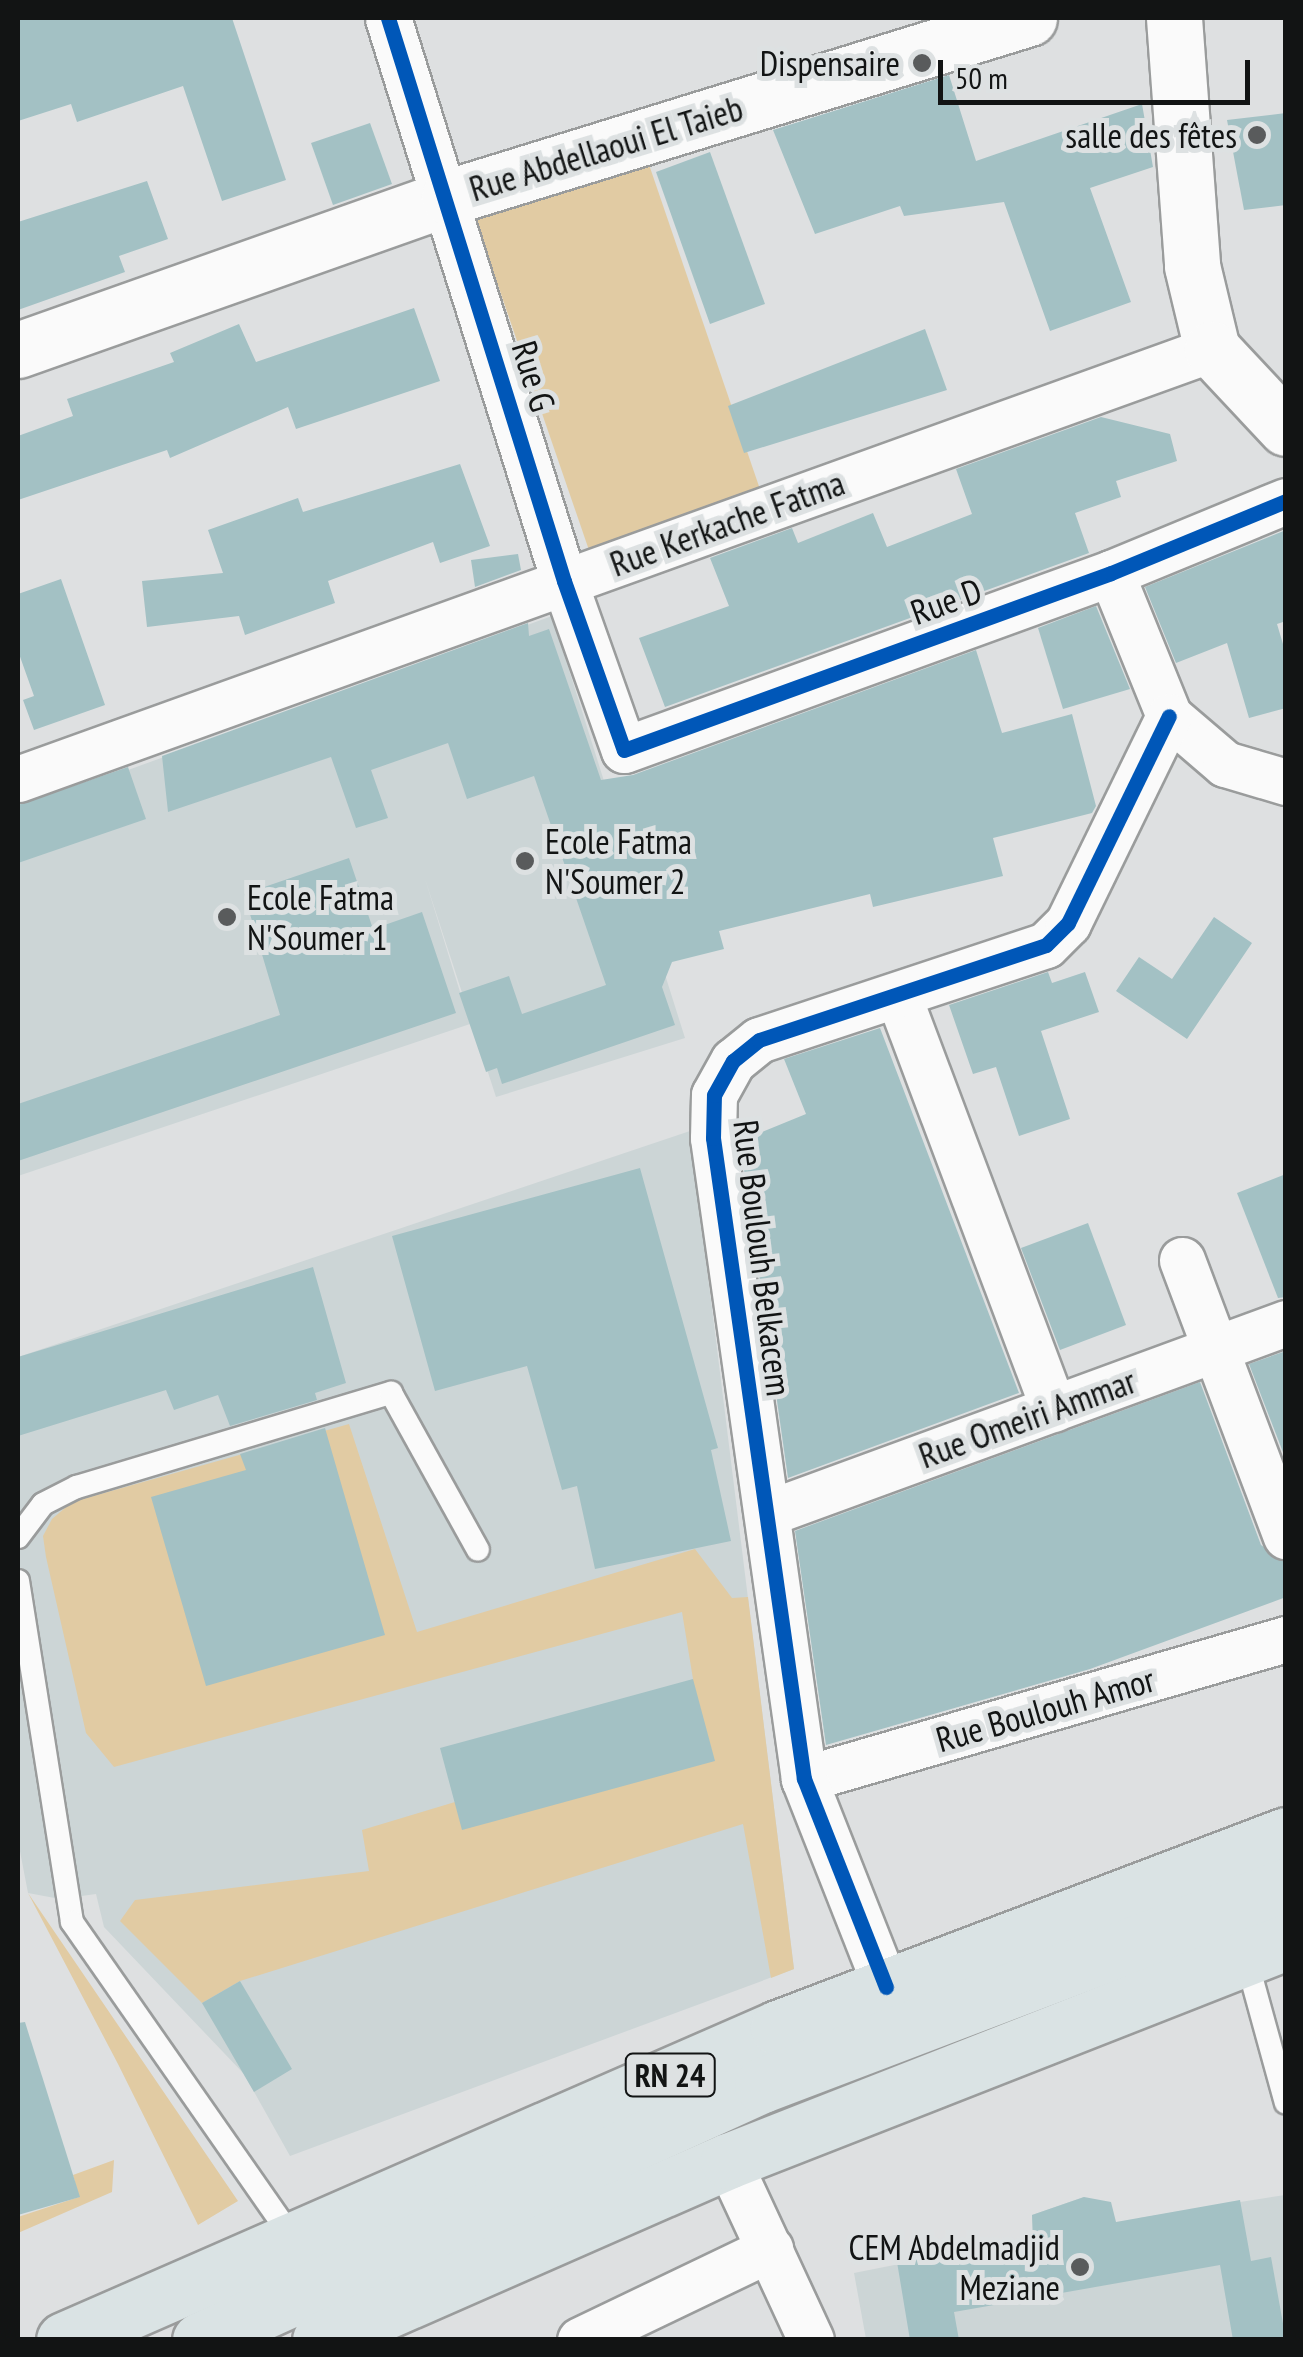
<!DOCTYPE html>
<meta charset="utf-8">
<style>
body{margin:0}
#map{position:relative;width:1303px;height:2357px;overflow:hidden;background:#dee0e1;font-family:"PT Sans Narrow",sans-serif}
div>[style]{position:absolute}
.built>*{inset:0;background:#ccd5d6}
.green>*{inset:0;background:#e1cba3}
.building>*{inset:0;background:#a3c1c4}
.roads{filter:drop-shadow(2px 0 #9a9c9c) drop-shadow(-2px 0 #9a9c9c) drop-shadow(0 2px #9a9c9c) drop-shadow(0 -2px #9a9c9c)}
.service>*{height:22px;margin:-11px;padding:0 11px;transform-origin:11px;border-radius:11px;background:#fafafa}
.minor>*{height:45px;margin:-22.5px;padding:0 22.5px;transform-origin:22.5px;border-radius:22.5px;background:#fafafa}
.tertiary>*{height:55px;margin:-27.5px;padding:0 27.5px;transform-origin:27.5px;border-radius:27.5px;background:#fafafa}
.secondary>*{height:55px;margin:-27.5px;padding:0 27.5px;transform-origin:27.5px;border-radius:27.5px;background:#fafafa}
.primary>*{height:55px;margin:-27.5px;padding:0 27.5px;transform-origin:27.5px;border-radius:27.5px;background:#dae3e4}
.cycleway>*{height:15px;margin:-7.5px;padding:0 7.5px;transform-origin:7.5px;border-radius:7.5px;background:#0057b8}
.dots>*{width:28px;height:28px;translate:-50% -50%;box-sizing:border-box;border:5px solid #dde1e2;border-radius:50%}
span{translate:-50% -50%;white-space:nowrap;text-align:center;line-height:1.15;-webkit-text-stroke:10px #dde1e2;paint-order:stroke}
.shield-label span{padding:2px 8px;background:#dde1e2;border:2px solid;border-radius:8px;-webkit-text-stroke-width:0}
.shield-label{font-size:32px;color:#121414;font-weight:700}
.poi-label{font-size:35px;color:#121414}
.right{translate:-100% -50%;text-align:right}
.left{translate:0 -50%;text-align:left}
.street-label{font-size:35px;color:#121414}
.frame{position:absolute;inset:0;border:20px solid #121414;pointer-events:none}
.scale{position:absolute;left:938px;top:60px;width:312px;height:45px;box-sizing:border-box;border:5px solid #121414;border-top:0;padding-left:12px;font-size:30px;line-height:35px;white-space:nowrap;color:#121414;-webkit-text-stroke:8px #dde1e2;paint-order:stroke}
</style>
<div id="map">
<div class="built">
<i style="clip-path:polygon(552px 616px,685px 1038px,496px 1097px,425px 879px,470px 1024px,18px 1176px,18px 810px)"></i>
<i style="clip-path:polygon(690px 1131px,794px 1969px,290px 2156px,244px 2074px,104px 1927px,96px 1894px,60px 1899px,28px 1893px,18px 1841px,18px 1357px)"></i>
<i style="clip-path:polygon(1285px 2195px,1285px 2339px,866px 2339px,854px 2273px,1010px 2242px,1033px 2247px,1032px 2215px,1084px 2197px,1118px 2232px,1139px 2218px)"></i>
</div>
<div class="green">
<i style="clip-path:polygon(643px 147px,763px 498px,591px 556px,468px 198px)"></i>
<i style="clip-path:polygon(349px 1424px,417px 1632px,695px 1549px,732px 1598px,748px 1597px,794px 1969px,771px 1978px,743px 1824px,240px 1981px,202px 2003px,120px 1921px,135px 1900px,369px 1871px,362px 1830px,455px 1802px,693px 1679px,682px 1612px,114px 1767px,86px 1733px,46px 1557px,43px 1536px,52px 1519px,72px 1502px)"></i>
<i style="clip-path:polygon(28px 1893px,238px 2201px,198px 2225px,118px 2064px)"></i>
<i style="clip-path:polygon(114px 2160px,112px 2192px,18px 2233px,18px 2217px,79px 2197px,73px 2175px)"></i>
</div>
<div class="building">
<i style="clip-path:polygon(18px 18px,232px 18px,286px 180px,222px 201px,183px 86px,77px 122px,71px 104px,18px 121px)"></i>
<i style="clip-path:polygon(949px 75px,976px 161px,1142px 104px,1153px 167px,1090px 188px,1131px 302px,1050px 331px,1004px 202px,904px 216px,900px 206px,815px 234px,773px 130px)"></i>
<i style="clip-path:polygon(1286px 113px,1286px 205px,1244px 210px,1227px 120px)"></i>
<i style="clip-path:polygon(370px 123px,392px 184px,333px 205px,311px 143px)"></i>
<i style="clip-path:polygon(710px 152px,765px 304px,710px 324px,656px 172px)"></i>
<i style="clip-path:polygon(147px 181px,168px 239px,119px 256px,125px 272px,18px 310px,18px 222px)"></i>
<i style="clip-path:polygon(414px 308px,440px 381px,296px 429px,288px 407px,170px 458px,167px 450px,18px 500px,18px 436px,73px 416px,67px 399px,174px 362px,170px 353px,239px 324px,256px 362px)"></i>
<i style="clip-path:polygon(925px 329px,947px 390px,744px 453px,728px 406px)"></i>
<i style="clip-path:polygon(1101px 417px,1170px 434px,1177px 461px,1116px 481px,1121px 497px,1075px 513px,1089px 553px,665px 707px,639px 638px,729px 606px,710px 558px,792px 528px,798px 543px,873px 513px,887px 547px,972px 514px,956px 469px)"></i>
<i style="clip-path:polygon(460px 464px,490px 546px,440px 563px,433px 542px,328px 581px,335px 603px,245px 635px,239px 616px,147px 627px,142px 581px,223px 573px,208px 530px,298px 498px,303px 512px)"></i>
<i style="clip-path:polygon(1286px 530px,1286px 621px,1277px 624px,1286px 654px,1286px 708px,1249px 718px,1227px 643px,1176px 663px,1145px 587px)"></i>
<i style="clip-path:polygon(518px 554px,521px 570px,475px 587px,471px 560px)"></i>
<i style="clip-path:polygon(61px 579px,105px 705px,34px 730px,23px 700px,34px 696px,18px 651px,18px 594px)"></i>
<i style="clip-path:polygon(1096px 606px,1130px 689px,1063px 709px,1038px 628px)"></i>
<i style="clip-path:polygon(528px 623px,529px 636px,549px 629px,601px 780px,633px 775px,976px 650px,1002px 733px,1072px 714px,1096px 806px,1092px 813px,993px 838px,1003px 876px,873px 907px,870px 894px,719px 931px,724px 949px,672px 962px,662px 987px,675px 1025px,502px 1084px,497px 1068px,486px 1072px,459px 993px,509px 976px,522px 1014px,606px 985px,534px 776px,467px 799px,448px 743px,371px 770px,388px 818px,356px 828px,331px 757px,168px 812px,162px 756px)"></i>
<i style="clip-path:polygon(128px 767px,146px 819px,18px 863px,18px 805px)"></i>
<i style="clip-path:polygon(349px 858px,373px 929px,422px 912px,456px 1013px,18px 1161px,18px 1104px,280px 1015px,244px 894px)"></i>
<i style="clip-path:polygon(1214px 917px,1252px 943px,1187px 1039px,1116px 991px,1139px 957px,1172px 979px)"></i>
<i style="clip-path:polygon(1048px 972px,1052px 983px,1085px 972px,1099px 1012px,1041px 1031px,1070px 1119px,1019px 1136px,996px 1067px,973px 1074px,949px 1005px)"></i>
<i style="clip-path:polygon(880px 1028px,1019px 1393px,788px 1478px,740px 1141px,806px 1114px,784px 1059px)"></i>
<i style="clip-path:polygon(640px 1168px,718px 1448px,711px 1450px,731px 1541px,595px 1569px,577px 1486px,562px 1490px,527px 1366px,435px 1391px,392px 1236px)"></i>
<i style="clip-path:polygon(1286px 1174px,1286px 1297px,1278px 1298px,1237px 1193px)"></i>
<i style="clip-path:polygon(1088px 1223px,1126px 1325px,1060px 1350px,1021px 1248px)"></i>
<i style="clip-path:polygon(313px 1267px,346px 1383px,315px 1393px,317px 1400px,230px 1426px,218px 1395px,174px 1410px,166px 1390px,18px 1436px,18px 1357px)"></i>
<i style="clip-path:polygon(1286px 1351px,1286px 1460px,1249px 1364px)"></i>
<i style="clip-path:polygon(1200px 1382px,1261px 1545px,1286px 1562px,1286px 1597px,1090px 1669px,826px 1745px,795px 1531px)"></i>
<i style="clip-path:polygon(325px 1428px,385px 1635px,206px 1686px,151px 1497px,246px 1470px,240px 1454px)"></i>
<i style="clip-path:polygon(693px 1679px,715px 1761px,462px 1830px,440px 1748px)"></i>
<i style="clip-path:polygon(240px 1981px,292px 2069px,254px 2092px,202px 2003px)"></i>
<i style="clip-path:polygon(25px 2022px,80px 2197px,18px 2215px,18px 2023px)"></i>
<i style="clip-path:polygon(1084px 2197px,1111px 2202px,1116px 2222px,1240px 2200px,1251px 2261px,1271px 2257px,1286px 2340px,1233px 2340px,1220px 2265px,954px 2312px,959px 2340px,910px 2340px,897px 2262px,1033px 2238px,1032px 2215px)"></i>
</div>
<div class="roads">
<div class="service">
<i style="left:18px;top:1537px;width:41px;rotate:-52.9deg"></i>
<i style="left:43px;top:1504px;width:38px;rotate:-27deg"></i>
<i style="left:77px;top:1487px;width:328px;rotate:-16.7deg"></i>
<i style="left:391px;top:1393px;width:179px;rotate:61deg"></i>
<i style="left:18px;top:1581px;width:345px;rotate:81deg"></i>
<i style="left:72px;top:1922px;width:384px;rotate:55.1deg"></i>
<i style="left:1246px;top:1958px;width:150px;rotate:74.6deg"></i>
</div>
<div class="minor">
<i style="left:388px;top:18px;width:590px;rotate:72.64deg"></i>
<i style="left:564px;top:581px;width:179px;rotate:70.5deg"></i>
<i style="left:624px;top:750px;width:518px;rotate:-19.97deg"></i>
<i style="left:1111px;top:573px;width:189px;rotate:-22.4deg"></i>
<i style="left:1111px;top:573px;width:154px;rotate:67.9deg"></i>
<i style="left:1169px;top:716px;width:74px;rotate:40.6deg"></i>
<i style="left:1225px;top:764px;width:64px;rotate:16.4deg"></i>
<i style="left:18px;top:779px;width:1269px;rotate:-19.81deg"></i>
<i style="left:898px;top:995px;width:442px;rotate:69.4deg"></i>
<i style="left:1182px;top:1260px;width:295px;rotate:69.4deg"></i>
<i style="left:768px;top:1513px;width:552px;rotate:-20.14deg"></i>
<i style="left:804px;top:1779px;width:502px;rotate:-16.2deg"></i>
<i style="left:886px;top:1987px;width:224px;rotate:-111.5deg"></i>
<i style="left:804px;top:1779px;width:647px;rotate:-98.08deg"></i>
<i style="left:713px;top:1138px;width:43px;rotate:-88.7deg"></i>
<i style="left:714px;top:1095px;width:39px;rotate:-61deg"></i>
<i style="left:733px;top:1061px;width:33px;rotate:-39deg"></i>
<i style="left:759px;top:1040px;width:302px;rotate:-18.3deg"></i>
<i style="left:1046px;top:945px;width:31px;rotate:-45deg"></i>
<i style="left:1068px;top:923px;width:230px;rotate:-64deg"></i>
<i style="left:728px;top:2161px;width:197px;rotate:65.1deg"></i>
<i style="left:580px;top:2340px;width:211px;rotate:-25.6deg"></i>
</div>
<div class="tertiary">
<i style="left:18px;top:350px;width:457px;rotate:-19.5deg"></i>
<i style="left:449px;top:197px;width:607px;rotate:-17.15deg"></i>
</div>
<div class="secondary">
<i style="left:1174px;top:18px;width:249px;rotate:85.8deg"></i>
<i style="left:1192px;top:266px;width:85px;rotate:76.5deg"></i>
<i style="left:1212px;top:349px;width:108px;rotate:46.9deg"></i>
</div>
<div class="primary">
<i style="left:64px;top:2340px;width:779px;rotate:-23.6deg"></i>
<i style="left:778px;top:2028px;width:543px;rotate:-20.8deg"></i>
<i style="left:200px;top:2340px;width:617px;rotate:-24.41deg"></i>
<i style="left:762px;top:2085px;width:561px;rotate:-20.8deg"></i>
<i style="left:320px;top:2340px;width:446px;rotate:-23.7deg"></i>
<i style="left:728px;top:2161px;width:599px;rotate:-21.43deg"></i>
</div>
</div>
<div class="cycleway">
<i style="left:388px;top:18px;width:590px;rotate:72.64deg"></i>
<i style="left:564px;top:581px;width:179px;rotate:70.5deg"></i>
<i style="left:624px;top:750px;width:518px;rotate:-19.97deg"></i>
<i style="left:1111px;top:573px;width:189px;rotate:-22.4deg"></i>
<i style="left:886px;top:1987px;width:224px;rotate:-111.5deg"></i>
<i style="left:804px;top:1779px;width:647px;rotate:-98.08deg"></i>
<i style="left:713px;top:1138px;width:43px;rotate:-88.7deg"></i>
<i style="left:714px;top:1095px;width:39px;rotate:-61deg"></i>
<i style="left:733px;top:1061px;width:33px;rotate:-39deg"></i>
<i style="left:759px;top:1040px;width:302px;rotate:-18.3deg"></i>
<i style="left:1046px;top:945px;width:31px;rotate:-45deg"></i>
<i style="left:1068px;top:923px;width:230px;rotate:-64deg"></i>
</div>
<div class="dots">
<i style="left:922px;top:63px;background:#595b5c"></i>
<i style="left:1257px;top:135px;background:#595b5c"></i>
<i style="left:525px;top:861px;background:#595b5c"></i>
<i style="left:227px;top:917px;background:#595b5c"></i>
<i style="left:1080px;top:2267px;background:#595b5c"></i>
</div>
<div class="shield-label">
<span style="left:670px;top:2075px">RN 24</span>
</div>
<div class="poi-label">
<span class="right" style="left:900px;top:63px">Dispensaire</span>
<span class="right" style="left:1237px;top:135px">salle des fêtes</span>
<span class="left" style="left:545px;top:861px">Ecole Fatma<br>N'Soumer 2</span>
<span class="left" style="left:247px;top:917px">Ecole Fatma<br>N'Soumer 1</span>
<span class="right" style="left:1060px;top:2267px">CEM Abdelmadjid<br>Meziane</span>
</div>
<div class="street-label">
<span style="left:606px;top:148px;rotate:-17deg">Rue Abdellaoui El Taieb</span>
<span style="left:534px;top:376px;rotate:73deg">Rue G</span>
<span style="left:727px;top:523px;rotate:-20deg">Rue Kerkache Fatma</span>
<span style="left:946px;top:601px;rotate:-20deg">Rue D</span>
<span style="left:763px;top:1258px;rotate:83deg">Rue Boulouh Belkacem</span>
<span style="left:1027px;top:1418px;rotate:-20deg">Rue Omeiri Ammar</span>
<span style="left:1045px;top:1709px;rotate:-16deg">Rue Boulouh Amor</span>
</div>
<div class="frame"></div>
<div class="scale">50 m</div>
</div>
